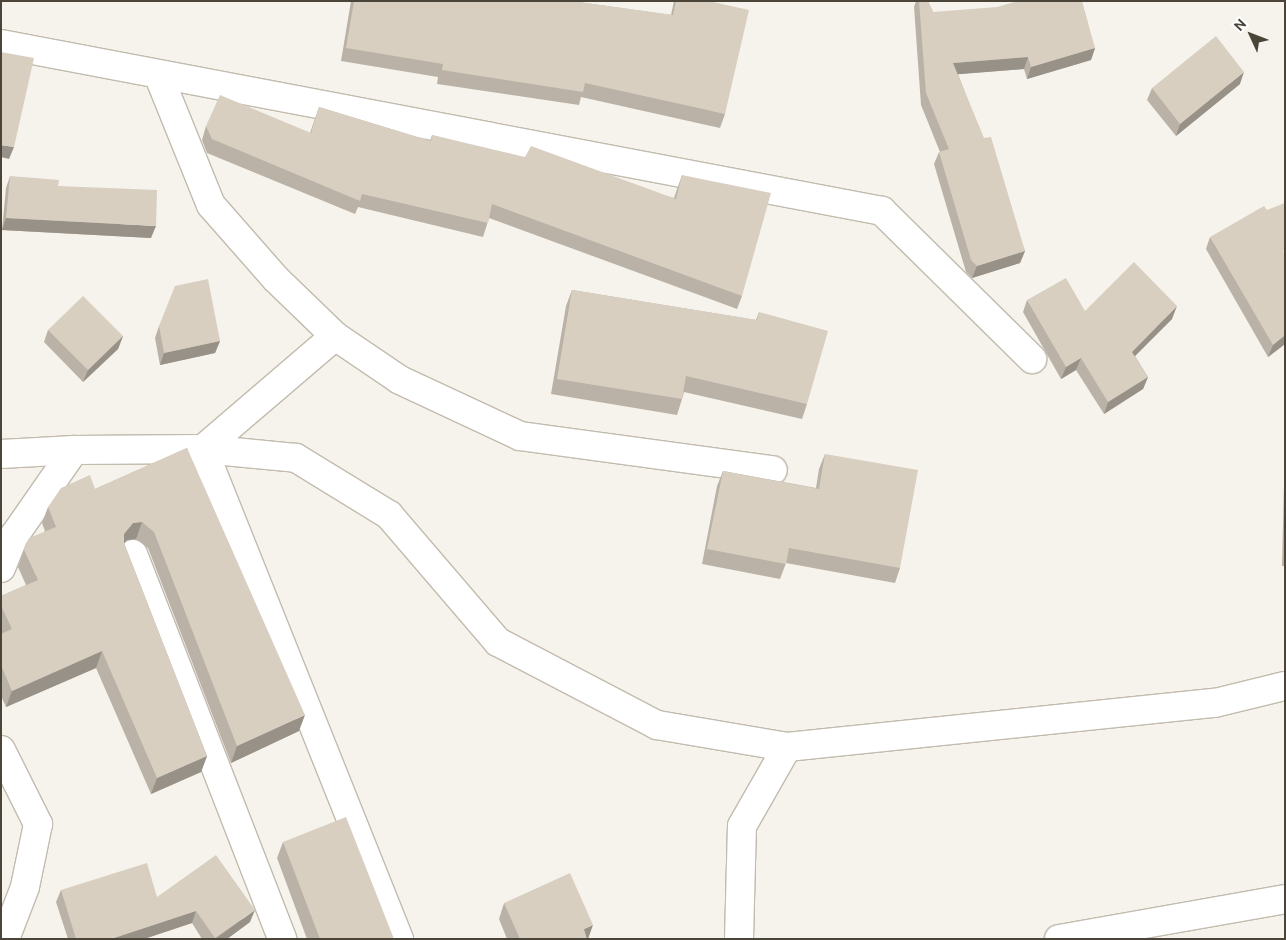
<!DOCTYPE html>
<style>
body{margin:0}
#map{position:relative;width:1286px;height:940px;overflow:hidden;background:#f6f3ec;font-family:Ubuntu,sans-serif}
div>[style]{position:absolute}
.roads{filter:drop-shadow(1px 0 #c2bbae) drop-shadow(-1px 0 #c2bbae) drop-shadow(0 1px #c2bbae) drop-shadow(0 -1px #c2bbae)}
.street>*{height:28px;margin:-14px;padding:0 14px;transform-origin:14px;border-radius:14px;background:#fff}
.wall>*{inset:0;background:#bab2a6}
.shaded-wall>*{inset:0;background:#979187}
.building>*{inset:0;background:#d8cfc1}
span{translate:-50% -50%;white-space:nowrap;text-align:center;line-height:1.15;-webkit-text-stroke:5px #fff;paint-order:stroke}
.frame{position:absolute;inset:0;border:2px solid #4b4439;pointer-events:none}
.north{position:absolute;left:1226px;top:10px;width:50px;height:50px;-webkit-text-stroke:4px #fff;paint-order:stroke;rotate:313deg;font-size:14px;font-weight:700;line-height:20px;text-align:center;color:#4b4439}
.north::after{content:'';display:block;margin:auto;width:18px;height:22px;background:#4b4439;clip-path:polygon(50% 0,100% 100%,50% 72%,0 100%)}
</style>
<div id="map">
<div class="roads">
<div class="street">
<i style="left:1px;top:44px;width:897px;rotate:10.73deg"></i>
<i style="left:882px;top:211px;width:211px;rotate:44.6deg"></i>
<i style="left:158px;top:74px;width:141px;rotate:68deg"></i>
<i style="left:211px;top:205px;width:98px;rotate:48.7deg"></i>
<i style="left:276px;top:279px;width:82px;rotate:44deg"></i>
<i style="left:335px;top:336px;width:174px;rotate:139.4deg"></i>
<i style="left:335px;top:336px;width:78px;rotate:34.1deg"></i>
<i style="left:400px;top:380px;width:132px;rotate:25deg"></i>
<i style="left:520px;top:436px;width:255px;rotate:7.7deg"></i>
<i style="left:203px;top:449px;width:528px;rotate:68.2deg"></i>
<i style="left:1px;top:454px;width:73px;rotate:-3.1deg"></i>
<i style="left:133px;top:554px;width:413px;rotate:68.8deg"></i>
<i style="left:1px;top:568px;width:35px;rotate:-68deg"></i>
<i style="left:14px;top:536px;width:105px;rotate:-55.1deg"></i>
<i style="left:74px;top:450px;width:129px;rotate:-0.4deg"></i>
<i style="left:203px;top:449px;width:93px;rotate:5.5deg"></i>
<i style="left:296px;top:458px;width:109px;rotate:31.5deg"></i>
<i style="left:389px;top:515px;width:167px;rotate:49.4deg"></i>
<i style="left:498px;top:642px;width:179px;rotate:27.6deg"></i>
<i style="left:657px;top:725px;width:132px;rotate:9.6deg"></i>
<i style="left:1px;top:750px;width:83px;rotate:63.4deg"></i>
<i style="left:38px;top:824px;width:64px;rotate:101.7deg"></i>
<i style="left:25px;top:887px;width:56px;rotate:111deg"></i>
<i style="left:739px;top:939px;width:113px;rotate:-88.5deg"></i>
<i style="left:742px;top:826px;width:91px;rotate:-60.3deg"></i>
<i style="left:787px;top:747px;width:430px;rotate:-5.9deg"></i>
<i style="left:1215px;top:703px;width:72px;rotate:-13.7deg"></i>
<i style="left:1059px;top:939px;width:230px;rotate:-10deg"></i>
</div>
</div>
<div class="wall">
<i style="clip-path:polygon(351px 1px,571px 1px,671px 15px,674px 1px,713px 1px,725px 114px,720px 128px,581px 97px,579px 105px,437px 84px,438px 77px,341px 61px)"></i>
<i style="clip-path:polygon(916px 1px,928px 1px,933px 12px,1095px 48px,1091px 60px,1027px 79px,1024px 69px,958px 74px,1025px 251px,1020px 263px,972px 278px,966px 272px,934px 164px,939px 152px,940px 152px,921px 105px,914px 7px)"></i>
<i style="clip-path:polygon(1240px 84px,1176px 136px,1147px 100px,1152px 88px)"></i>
<i style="clip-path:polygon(319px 107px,430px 141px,432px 135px,674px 198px,682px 175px,742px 296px,737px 309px,489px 218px,483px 237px,358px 207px,355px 214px,207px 153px,202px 140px,206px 126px,310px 133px)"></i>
<i style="clip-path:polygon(10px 176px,151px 238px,2px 230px,6px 188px)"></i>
<i style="clip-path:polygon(1210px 237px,1285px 344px,1268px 357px,1206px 249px)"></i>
<i style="clip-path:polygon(572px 290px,756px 320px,759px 312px,807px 404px,802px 419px,684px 392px,682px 399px,677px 415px,551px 394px,566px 306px)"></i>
<i style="clip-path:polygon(1027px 300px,1085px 311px,1172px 319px,1135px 356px,1148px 377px,1143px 389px,1104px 414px,1076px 370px,1061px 379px,1023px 312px)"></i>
<i style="clip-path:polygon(159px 326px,220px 341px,215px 353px,160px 365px,155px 338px)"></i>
<i style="clip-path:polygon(48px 330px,123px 336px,118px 349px,83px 382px,44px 342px)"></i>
<i style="clip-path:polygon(1285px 443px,1285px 566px,1282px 566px)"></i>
<i style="clip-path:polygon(187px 448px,299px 731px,231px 763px,148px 548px,136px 539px,127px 540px,124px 543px,207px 756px,201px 772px,151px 794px,96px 668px,6px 707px,1px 696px,1px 596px,26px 585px,18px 567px,24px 550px,45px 531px,42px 523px,48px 507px,95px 489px)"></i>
<i style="clip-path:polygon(825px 454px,900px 568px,895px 583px,786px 563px,780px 579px,702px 564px,717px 486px,723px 471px,816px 488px,819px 469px)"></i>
<i style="clip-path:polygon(283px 842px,394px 939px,307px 939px,277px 858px)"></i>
<i style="clip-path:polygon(61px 890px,157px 897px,250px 922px,227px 939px,202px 939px,192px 923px,144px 939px,68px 939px,56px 902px)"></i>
<i style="clip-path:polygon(504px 903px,588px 939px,507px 939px,499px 919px)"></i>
</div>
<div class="shaded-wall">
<i style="clip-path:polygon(1095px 48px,1091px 60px,1027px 79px,1031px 67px)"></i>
<i style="clip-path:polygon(1028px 57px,1024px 69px,949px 75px,953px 63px)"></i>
<i style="clip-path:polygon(1244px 72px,1240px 84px,1176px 136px,1180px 124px)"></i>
<i style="clip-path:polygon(1px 145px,14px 147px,9px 159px,1px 157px)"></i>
<i style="clip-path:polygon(6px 218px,156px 226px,151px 238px,2px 230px)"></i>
<i style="clip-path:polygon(1025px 251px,1020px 263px,972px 278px,977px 266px)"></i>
<i style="clip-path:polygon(1177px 306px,1172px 319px,1127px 364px,1132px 352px)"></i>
<i style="clip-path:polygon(1285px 335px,1285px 344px,1268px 357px,1273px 345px)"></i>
<i style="clip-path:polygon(123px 336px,118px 349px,83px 382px,88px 370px)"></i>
<i style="clip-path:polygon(220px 341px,215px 353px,160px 365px,164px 353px)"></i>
<i style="clip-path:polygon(1081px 358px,1076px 370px,1061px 379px,1066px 367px)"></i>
<i style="clip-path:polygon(1148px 377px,1143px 389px,1104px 414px,1108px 402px)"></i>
<i style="clip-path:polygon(142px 522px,136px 539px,127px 540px,118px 551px,124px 534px,133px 523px)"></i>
<i style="clip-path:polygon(102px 651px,96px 668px,6px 707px,12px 691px)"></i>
<i style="clip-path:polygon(305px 715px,299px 731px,231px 763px,237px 746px)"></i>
<i style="clip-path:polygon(207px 756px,201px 772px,151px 794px,157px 778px)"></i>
<i style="clip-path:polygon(255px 910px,250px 922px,227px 939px,215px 939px)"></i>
<i style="clip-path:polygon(196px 911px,192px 923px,144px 939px,111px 939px)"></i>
<i style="clip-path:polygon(593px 925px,588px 939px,580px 939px,584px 929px)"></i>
</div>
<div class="building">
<i style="clip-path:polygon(354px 1px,572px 1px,673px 15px,676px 1px,713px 1px,713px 2px,749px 10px,725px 114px,585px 83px,583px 92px,442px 70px,443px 64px,346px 48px)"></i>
<i style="clip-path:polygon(919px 1px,928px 1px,933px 12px,997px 7px,1018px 1px,1082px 1px,1095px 48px,1031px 67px,1028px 57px,953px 63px,984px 138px,991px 137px,1025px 251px,977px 266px,971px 260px,939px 152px,949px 149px,926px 93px)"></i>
<i style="clip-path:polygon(1216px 36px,1244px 72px,1180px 124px,1152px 88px)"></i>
<i style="clip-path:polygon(1px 52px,34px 58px,14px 147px,1px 145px)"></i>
<i style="clip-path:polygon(220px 95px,311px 133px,319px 107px,431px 141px,432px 135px,525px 157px,531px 146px,676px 199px,682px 175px,771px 193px,742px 296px,492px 204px,488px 223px,362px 194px,360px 201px,212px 139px,206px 126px)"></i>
<i style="clip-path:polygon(10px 176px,59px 180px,58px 186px,157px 190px,156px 226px,6px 218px)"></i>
<i style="clip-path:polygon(1285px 203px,1285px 250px,1283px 251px,1285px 254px,1285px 335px,1273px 345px,1210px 237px,1264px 206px,1267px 210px)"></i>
<i style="clip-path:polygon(1134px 262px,1177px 306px,1132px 352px,1148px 377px,1108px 402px,1081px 358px,1066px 367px,1027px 300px,1066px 278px,1085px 311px)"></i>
<i style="clip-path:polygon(208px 279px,220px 341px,164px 353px,159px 326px,175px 286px)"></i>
<i style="clip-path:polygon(572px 290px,757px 320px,759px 312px,828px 331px,807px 404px,686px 376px,682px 399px,557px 379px)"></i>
<i style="clip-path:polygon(83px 296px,123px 336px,88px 370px,48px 330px)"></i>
<i style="clip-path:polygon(187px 448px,305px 715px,237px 746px,154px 532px,142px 522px,133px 523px,124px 534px,124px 543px,207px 756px,157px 778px,102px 651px,12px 691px,1px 665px,1px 634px,12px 629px,1px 606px,1px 596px,38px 580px,24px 550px,29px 538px,56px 527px,48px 507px,61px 488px,90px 475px,95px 489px)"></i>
<i style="clip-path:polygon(825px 454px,918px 470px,900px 568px,789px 548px,786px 564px,707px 549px,723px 471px,819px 489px)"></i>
<i style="clip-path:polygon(346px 817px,394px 939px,320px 939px,283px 842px)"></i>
<i style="clip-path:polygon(216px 855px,255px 910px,215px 938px,196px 911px,111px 939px,76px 939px,61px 890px,147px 863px,157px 897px)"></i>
<i style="clip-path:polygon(570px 873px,593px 925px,584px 929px,587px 939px,520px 939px,504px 903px)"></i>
</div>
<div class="frame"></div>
<div class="north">N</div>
</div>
